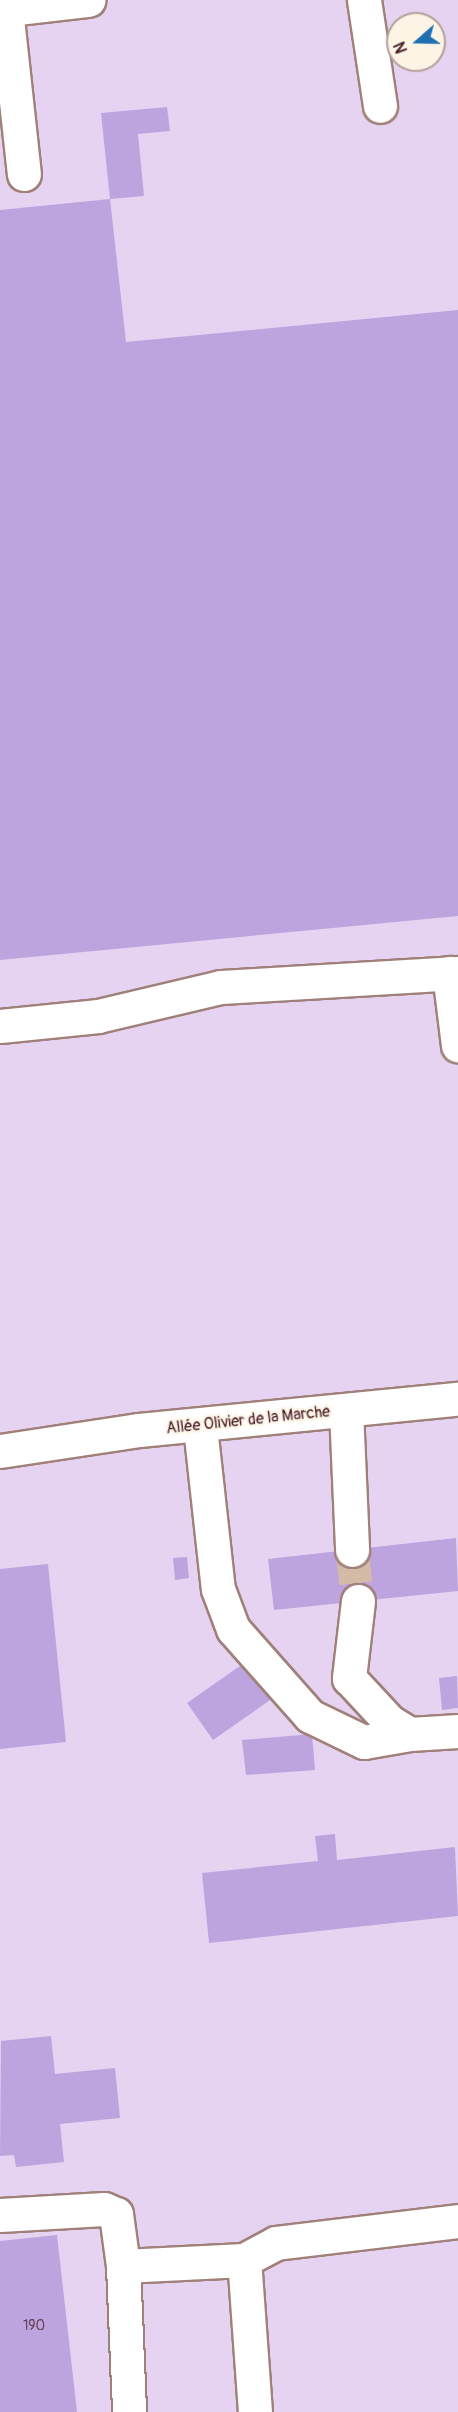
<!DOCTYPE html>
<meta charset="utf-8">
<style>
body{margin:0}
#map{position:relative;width:458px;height:2412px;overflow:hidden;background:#f6e2c7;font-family:Pangolin,sans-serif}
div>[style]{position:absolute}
.built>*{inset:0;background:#e5d3f1}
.building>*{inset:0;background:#bea4df}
.minor-tunnel>*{height:33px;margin-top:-16.5px;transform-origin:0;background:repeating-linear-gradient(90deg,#d4bba8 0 33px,transparent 0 49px)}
.roads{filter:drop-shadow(2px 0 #a08079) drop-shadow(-2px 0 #a08079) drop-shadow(0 2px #a08079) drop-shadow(0 -2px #a08079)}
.minor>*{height:33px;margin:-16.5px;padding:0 16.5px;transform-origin:16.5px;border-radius:16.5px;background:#fff}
span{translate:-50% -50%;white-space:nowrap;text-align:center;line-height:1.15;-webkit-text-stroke:4.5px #fcf5e5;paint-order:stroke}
.number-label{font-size:14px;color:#674058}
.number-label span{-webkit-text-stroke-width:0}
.street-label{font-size:16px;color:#4a1f2b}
.north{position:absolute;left:386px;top:12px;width:60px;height:60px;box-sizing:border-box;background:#fcf5e5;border:2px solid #b59f9b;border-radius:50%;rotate:250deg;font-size:16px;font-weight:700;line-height:24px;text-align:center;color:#4a1f2b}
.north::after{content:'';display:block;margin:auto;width:21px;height:27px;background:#1f6fb2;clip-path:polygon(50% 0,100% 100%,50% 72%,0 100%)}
</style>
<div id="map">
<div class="built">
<i style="clip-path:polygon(evenodd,0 0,458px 0,458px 2412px,0 2412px,0 0,398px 24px,434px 24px,434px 60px,398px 60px,398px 24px)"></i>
</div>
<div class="building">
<i style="clip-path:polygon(167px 107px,170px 131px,138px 134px,144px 196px,110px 199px,101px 113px)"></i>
<i style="clip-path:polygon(110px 199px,126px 342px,458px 310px,458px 916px,0 960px,0 210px)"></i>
<i style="clip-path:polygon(456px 1538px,458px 1591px,274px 1610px,268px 1559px)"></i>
<i style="clip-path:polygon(187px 1557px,189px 1578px,175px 1580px,173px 1558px)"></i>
<i style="clip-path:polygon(48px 1564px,66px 1742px,0 1749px,0 1569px)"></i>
<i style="clip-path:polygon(247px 1661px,273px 1698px,213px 1740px,187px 1703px)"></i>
<i style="clip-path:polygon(457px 1676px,458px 1708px,442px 1710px,439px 1678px)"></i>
<i style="clip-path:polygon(312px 1734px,315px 1770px,246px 1775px,242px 1740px)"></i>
<i style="clip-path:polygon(335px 1834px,337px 1860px,455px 1847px,458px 1916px,209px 1943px,202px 1873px,318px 1861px,315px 1836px)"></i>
<i style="clip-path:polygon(51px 2036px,55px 2074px,115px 2068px,120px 2118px,60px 2124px,64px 2162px,16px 2167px,14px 2155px,0 2156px,1px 2041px)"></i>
<i style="clip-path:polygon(57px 2235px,77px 2412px,0 2412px,0 2241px)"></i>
</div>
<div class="minor-tunnel">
<i style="left:352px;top:1550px;width:51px;rotate:83.3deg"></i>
</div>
<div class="roads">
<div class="minor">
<i style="left:364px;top:0;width:107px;rotate:81.4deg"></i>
<i style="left:6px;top:9px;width:166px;rotate:83.8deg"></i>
<i style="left:0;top:10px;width:89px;rotate:-6.5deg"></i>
<i style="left:449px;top:973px;width:73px;rotate:82.9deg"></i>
<i style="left:0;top:1026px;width:99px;rotate:-5.8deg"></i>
<i style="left:98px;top:1016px;width:126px;rotate:-13.3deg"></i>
<i style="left:221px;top:987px;width:237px;rotate:-3.4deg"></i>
<i style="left:346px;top:1410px;width:140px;rotate:87.5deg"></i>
<i style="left:200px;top:1427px;width:163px;rotate:83.7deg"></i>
<i style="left:218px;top:1589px;width:43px;rotate:69.4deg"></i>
<i style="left:233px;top:1629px;width:116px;rotate:48.5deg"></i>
<i style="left:310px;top:1716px;width:60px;rotate:25.7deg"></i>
<i style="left:364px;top:1742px;width:47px;rotate:-9.9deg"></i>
<i style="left:0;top:1451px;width:141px;rotate:-8.6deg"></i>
<i style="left:139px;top:1430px;width:321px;rotate:-5.6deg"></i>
<i style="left:358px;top:1601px;width:78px;rotate:96.7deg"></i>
<i style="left:349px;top:1678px;width:60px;rotate:47deg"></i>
<i style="left:390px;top:1722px;width:23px;rotate:31deg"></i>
<i style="left:410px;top:1734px;width:48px;rotate:-3.6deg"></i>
<i style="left:0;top:2215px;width:104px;rotate:-3.3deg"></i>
<i style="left:104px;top:2209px;width:13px;rotate:23deg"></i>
<i style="left:116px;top:2214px;width:52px;rotate:82.3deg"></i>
<i style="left:123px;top:2266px;width:121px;rotate:-2.8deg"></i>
<i style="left:123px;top:2266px;width:146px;rotate:87.6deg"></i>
<i style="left:255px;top:2412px;width:152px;rotate:-94.1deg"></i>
<i style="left:244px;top:2260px;width:36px;rotate:-28deg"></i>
<i style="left:276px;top:2243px;width:183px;rotate:-6.9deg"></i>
</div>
</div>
<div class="number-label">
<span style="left:34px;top:2326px">190</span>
</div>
<div class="street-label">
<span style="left:248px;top:1420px;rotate:-6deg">Allée Olivier de la Marche</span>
</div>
<div class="north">N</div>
</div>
